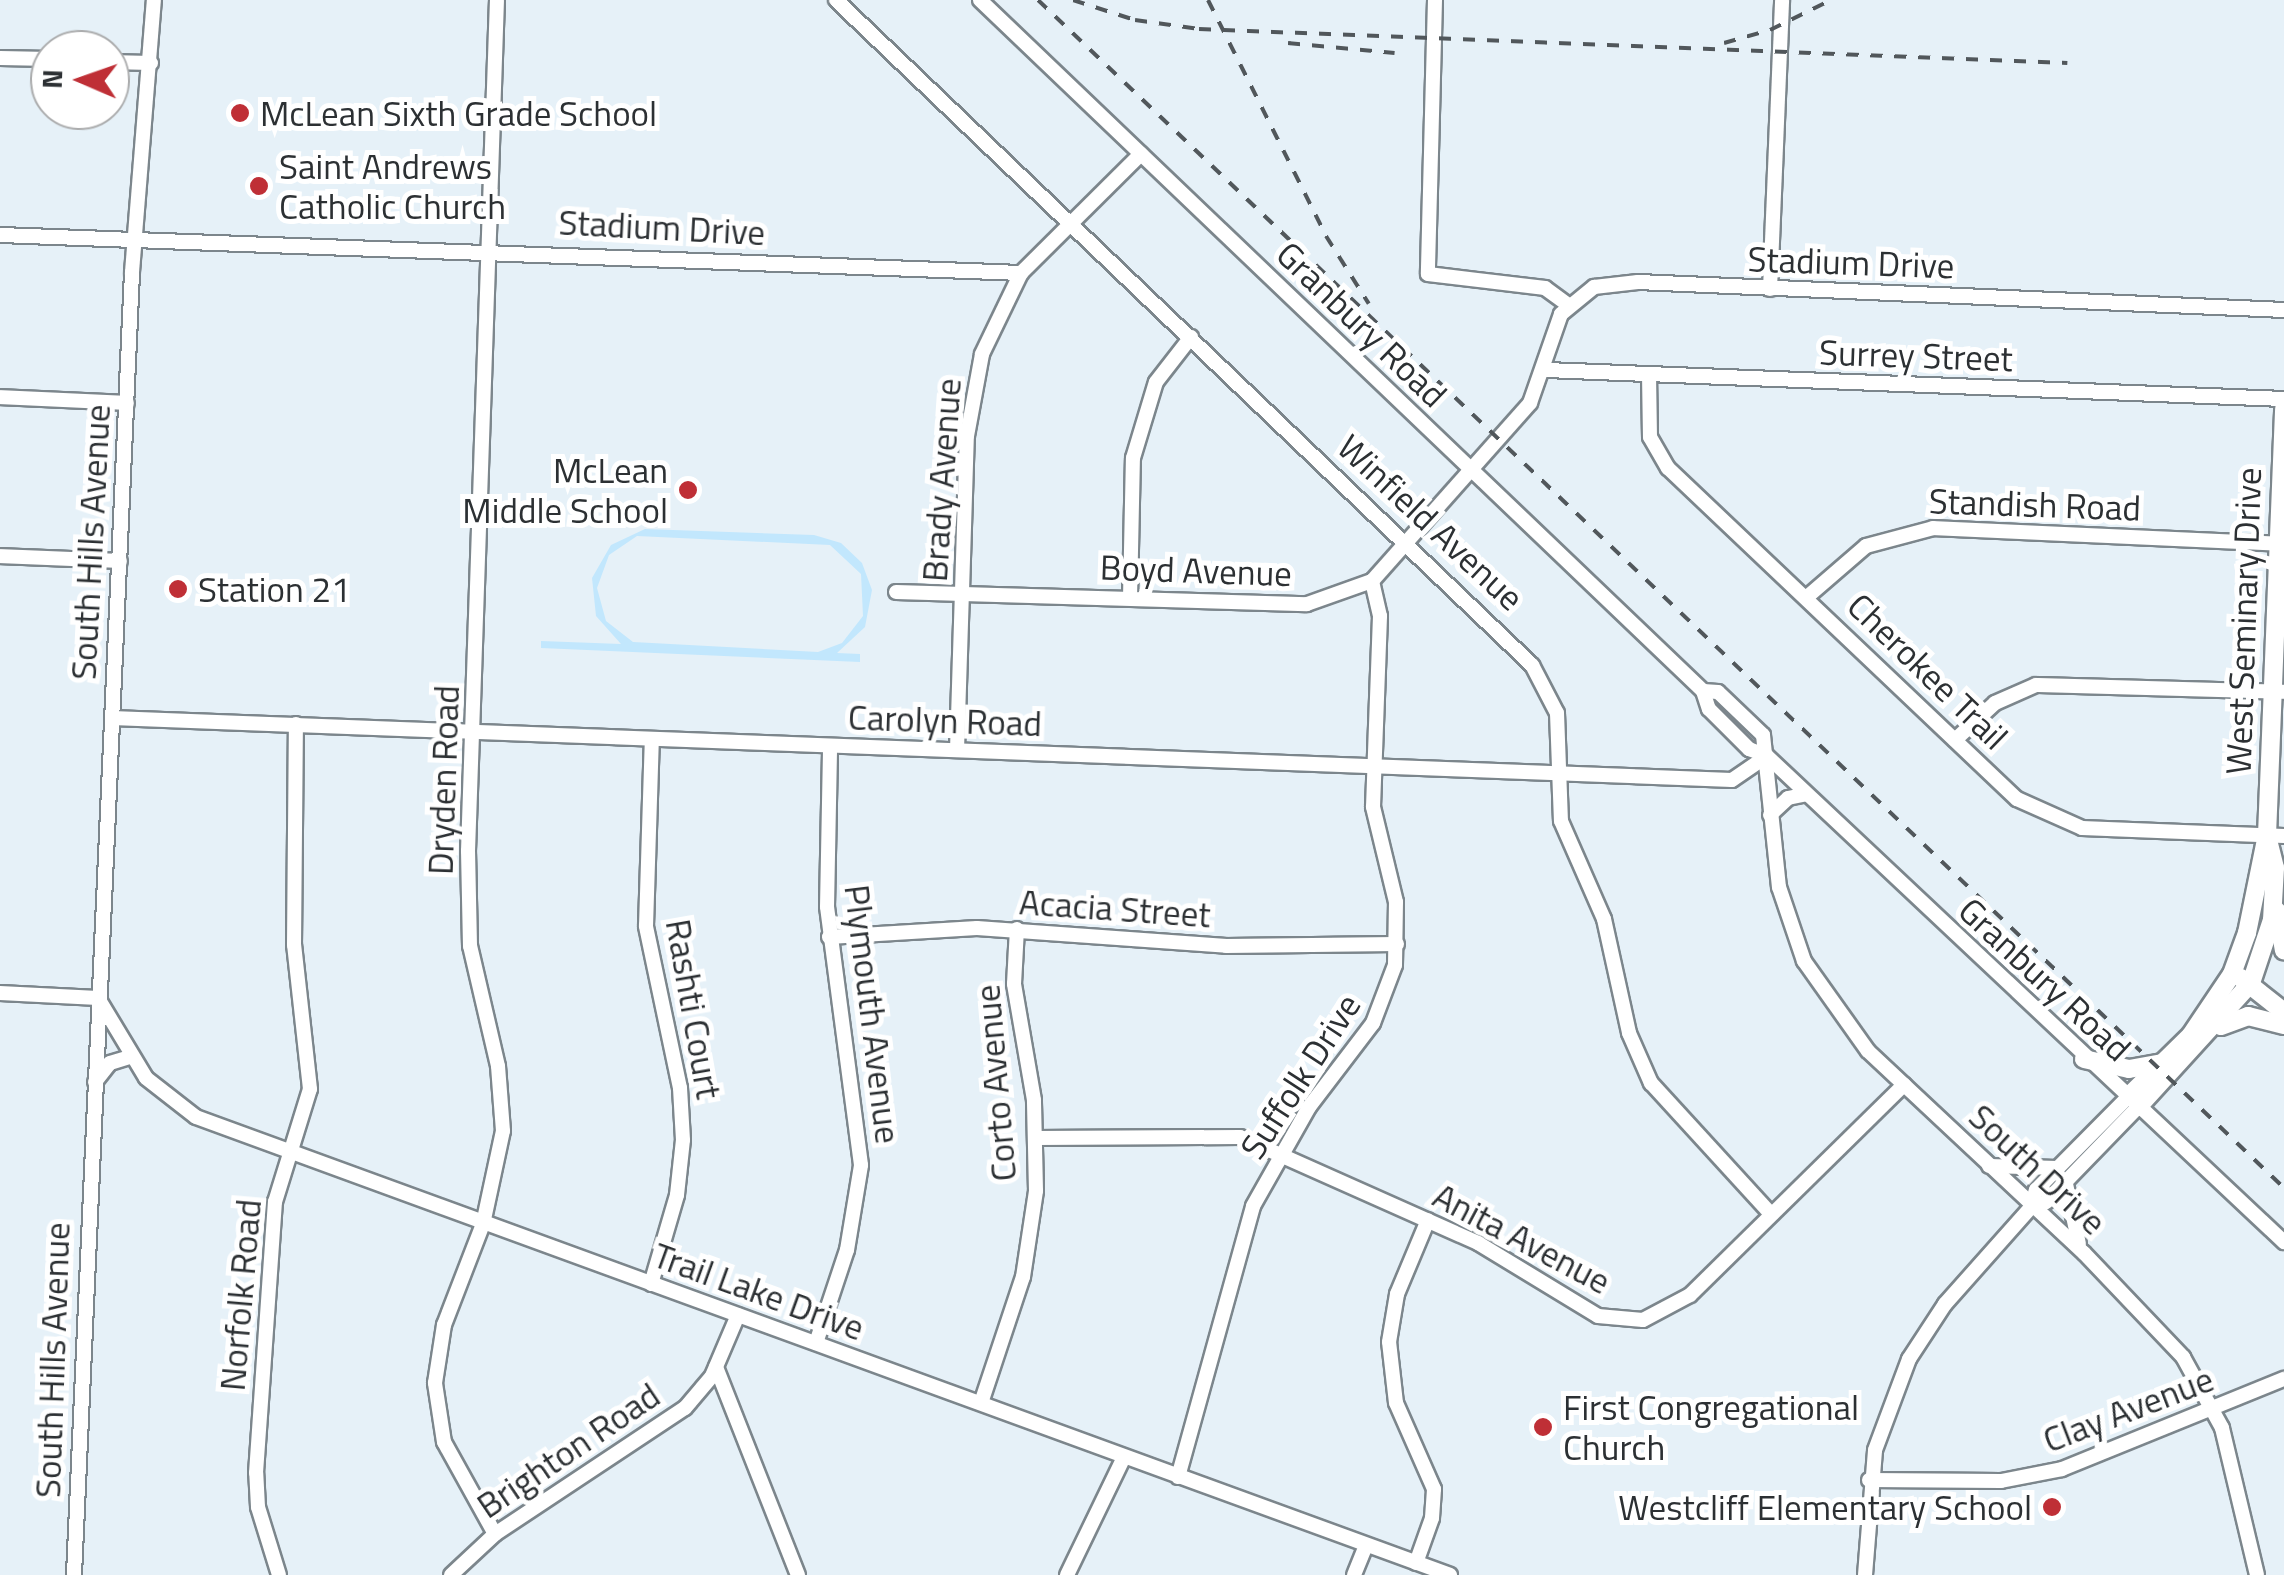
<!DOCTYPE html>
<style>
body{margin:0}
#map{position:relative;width:2284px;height:1575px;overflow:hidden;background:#e6f1f8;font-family:"Titillium Web",sans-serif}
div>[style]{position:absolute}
.green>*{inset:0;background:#c2e7fd}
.roads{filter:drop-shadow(2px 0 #7c868c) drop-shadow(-2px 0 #7c868c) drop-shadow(0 2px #7c868c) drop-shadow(0 -2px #7c868c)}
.minor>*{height:14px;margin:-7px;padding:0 7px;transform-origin:7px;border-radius:7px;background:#fff}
.major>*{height:18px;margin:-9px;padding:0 9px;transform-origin:9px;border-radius:9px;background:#fff}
.rail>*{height:4px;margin-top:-2px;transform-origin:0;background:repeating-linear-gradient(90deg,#51575b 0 12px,transparent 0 24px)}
.dots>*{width:28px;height:28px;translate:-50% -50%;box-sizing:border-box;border:5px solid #fff;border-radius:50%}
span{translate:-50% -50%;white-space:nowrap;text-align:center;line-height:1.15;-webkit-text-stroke:10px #fff;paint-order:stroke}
.poi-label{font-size:35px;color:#2c3033}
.left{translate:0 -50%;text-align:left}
.right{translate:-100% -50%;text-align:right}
.street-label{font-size:35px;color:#2c3033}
.north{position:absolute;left:30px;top:30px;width:100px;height:100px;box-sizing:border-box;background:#fff;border:2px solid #abacad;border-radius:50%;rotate:272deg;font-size:28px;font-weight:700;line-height:40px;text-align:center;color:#2c3033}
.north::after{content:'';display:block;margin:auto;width:35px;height:45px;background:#bf2f36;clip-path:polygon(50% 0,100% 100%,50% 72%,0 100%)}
</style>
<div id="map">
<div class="green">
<i style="clip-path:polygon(evenodd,645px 529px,814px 535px,841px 543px,862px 563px,872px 590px,865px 627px,837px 653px,860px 654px,860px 662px,541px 648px,541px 641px,621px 644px,596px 616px,592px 578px,611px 545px,645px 529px,637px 536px,830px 545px,861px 574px,863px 616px,842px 643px,818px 652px,633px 642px,606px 621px,597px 588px,609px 555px,637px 536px)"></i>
</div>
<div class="roads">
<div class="minor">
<i style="left:836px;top:0;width:963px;rotate:43.7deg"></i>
<i style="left:1532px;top:665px;width:54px;rotate:62.5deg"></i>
<i style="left:1557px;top:713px;width:108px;rotate:87.9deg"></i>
<i style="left:1561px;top:821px;width:107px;rotate:66.3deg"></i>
<i style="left:1604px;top:919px;width:117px;rotate:77.6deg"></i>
<i style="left:1629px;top:1033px;width:55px;rotate:66.3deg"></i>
<i style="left:1651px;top:1083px;width:178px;rotate:47.5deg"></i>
<i style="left:980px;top:0;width:1000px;rotate:43.7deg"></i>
<i style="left:1703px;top:691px;width:19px;rotate:72deg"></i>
<i style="left:1709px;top:709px;width:57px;rotate:45deg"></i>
<i style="left:1749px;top:749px;width:19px;rotate:21deg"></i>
<i style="left:1767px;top:756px;width:710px;rotate:43.23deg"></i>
<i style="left:1435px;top:0;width:274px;rotate:91.5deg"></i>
<i style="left:1428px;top:274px;width:118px;rotate:6.8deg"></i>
<i style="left:1545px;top:288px;width:29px;rotate:36deg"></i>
<i style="left:0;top:58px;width:50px;rotate:1.1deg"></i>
<i style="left:110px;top:62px;width:41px;rotate:1.4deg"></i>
<i style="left:0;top:235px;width:1022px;rotate:2.13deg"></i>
<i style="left:1770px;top:289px;width:289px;rotate:-87.6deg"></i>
<i style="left:1546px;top:370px;width:739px;rotate:2.25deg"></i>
<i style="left:1649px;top:374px;width:63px;rotate:89.1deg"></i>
<i style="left:1650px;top:437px;width:36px;rotate:60deg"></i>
<i style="left:1668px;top:468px;width:481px;rotate:43.5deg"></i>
<i style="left:2017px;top:799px;width:71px;rotate:24deg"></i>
<i style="left:2082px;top:828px;width:202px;rotate:2.3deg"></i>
<i style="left:0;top:397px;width:127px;rotate:2.7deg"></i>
<i style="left:0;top:556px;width:120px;rotate:2.4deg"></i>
<i style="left:896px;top:592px;width:411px;rotate:1.7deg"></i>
<i style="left:1307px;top:604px;width:69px;rotate:-19.5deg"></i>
<i style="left:1372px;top:581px;width:238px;rotate:-48.4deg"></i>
<i style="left:1530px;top:403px;width:94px;rotate:-70.8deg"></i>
<i style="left:1561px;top:314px;width:43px;rotate:-39.3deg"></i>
<i style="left:1594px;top:287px;width:44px;rotate:-6.5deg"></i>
<i style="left:1638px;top:282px;width:647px;rotate:2.48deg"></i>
<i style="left:1807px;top:597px;width:78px;rotate:-40.8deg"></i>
<i style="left:1866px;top:546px;width:69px;rotate:-15deg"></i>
<i style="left:1933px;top:528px;width:351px;rotate:2.6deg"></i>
<i style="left:1130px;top:598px;width:140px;rotate:-88.8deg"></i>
<i style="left:1133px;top:458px;width:79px;rotate:-73.2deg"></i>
<i style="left:1156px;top:382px;width:57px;rotate:-52.1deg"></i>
<i style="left:1703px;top:691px;width:15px;rotate:4deg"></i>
<i style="left:1718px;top:692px;width:62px;rotate:43.7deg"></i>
<i style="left:1763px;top:735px;width:153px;rotate:84deg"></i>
<i style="left:1779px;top:887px;width:78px;rotate:71.3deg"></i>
<i style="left:1804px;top:961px;width:110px;rotate:54.6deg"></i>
<i style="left:1868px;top:1051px;width:296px;rotate:43.1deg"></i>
<i style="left:2084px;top:1253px;width:144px;rotate:46.4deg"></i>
<i style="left:2183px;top:1357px;width:81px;rotate:61.2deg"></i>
<i style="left:2222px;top:1428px;width:151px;rotate:76.6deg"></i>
<i style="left:112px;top:718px;width:1621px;rotate:2.19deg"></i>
<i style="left:1732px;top:780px;width:42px;rotate:-34.4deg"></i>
<i style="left:1955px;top:740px;width:54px;rotate:-42.8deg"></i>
<i style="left:1995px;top:703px;width:45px;rotate:-23.7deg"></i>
<i style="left:2036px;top:685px;width:248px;rotate:1.6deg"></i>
<i style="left:957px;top:750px;width:314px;rotate:-88.2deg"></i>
<i style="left:967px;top:436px;width:83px;rotate:-79.6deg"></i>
<i style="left:982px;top:354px;width:90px;rotate:-64.3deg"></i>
<i style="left:1021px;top:273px;width:169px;rotate:-44.8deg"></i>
<i style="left:1770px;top:815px;width:25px;rotate:-43deg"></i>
<i style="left:1788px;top:798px;width:19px;rotate:-12deg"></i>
<i style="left:829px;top:937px;width:148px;rotate:-3.5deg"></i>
<i style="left:977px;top:928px;width:250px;rotate:4.1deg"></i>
<i style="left:1226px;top:946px;width:171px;rotate:-0.7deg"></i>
<i style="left:0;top:993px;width:98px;rotate:2.9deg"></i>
<i style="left:98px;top:998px;width:93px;rotate:59deg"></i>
<i style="left:146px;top:1078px;width:63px;rotate:38deg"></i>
<i style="left:196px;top:1117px;width:1335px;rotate:20.06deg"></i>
<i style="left:95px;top:1082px;width:24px;rotate:-52deg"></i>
<i style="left:110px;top:1063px;width:21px;rotate:-17deg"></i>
<i style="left:1036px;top:1138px;width:204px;rotate:-0.3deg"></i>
<i style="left:1240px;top:1137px;width:261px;rotate:24deg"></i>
<i style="left:1478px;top:1243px;width:140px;rotate:31.3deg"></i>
<i style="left:1598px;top:1316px;width:45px;rotate:5.1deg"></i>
<i style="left:1643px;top:1320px;width:53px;rotate:-28deg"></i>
<i style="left:1690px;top:1295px;width:300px;rotate:-44.5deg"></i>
<i style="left:1989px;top:1166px;width:68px;rotate:1.7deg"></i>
<i style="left:2066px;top:1184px;width:61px;rotate:77.8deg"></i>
<i style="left:2031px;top:1207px;width:16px;rotate:-18deg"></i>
<i style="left:2046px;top:1202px;width:132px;rotate:-45.9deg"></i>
<i style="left:651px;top:1284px;width:93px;rotate:-73.7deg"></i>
<i style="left:677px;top:1195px;width:55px;rotate:-83.8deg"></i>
<i style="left:683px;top:1140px;width:52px;rotate:-93.3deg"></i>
<i style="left:680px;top:1088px;width:166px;rotate:-101.9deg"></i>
<i style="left:646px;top:926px;width:187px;rotate:-88.2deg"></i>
<i style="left:816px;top:1343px;width:98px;rotate:-71.6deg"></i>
<i style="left:847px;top:1250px;width:86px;rotate:-80.6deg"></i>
<i style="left:861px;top:1165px;width:260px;rotate:-97.5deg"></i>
<i style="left:827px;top:907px;width:161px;rotate:-88.9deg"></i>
<i style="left:716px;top:1367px;width:224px;rotate:68.5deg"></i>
<i style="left:981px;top:1403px;width:133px;rotate:-71.6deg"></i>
<i style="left:1023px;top:1277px;width:87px;rotate:-81.4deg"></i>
<i style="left:1036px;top:1191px;width:91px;rotate:-91.3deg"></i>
<i style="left:1034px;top:1100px;width:118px;rotate:-99.8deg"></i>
<i style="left:1014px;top:984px;width:55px;rotate:-86.9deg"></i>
<i style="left:1178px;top:1477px;width:281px;rotate:-74.5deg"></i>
<i style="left:1253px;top:1206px;width:114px;rotate:-60.5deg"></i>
<i style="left:1309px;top:1107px;width:106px;rotate:-52.7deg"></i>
<i style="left:1373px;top:1023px;width:62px;rotate:-69.2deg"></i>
<i style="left:1395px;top:965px;width:63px;rotate:-89.1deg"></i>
<i style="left:1396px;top:902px;width:98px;rotate:-103.6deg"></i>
<i style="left:1373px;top:807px;width:191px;rotate:-87.9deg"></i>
<i style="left:1380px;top:616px;width:36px;rotate:-103deg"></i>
<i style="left:1869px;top:1480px;width:132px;rotate:0.4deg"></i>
<i style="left:2001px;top:1481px;width:62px;rotate:-11.1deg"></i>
<i style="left:2062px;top:1469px;width:240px;rotate:-22.1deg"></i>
<i style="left:495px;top:1534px;width:105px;rotate:-119deg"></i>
<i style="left:444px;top:1442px;width:60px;rotate:-98.7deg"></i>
<i style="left:435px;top:1383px;width:59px;rotate:-81.2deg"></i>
<i style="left:444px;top:1325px;width:108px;rotate:-68.9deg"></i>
<i style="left:483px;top:1224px;width:95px;rotate:-77.9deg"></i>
<i style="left:503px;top:1131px;width:65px;rotate:-94.4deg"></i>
<i style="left:498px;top:1066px;width:123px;rotate:-103.1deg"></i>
<i style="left:470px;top:946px;width:95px;rotate:-91.2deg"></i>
<i style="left:468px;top:851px;width:851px;rotate:-88.05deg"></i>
<i style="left:1416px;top:1563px;width:48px;rotate:-70.4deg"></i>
<i style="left:1432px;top:1518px;width:29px;rotate:-86deg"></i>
<i style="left:1434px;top:1489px;width:94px;rotate:-113.8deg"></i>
<i style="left:1396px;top:1403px;width:61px;rotate:-96.5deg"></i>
<i style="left:1389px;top:1342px;width:49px;rotate:-80.5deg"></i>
<i style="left:1397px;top:1294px;width:80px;rotate:-67.3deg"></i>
<i style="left:74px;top:1575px;width:1304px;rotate:-87.45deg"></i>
<i style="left:132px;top:272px;width:273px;rotate:-85.4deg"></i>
<i style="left:279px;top:1575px;width:71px;rotate:-107.2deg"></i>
<i style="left:258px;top:1507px;width:34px;rotate:-93deg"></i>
<i style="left:256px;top:1473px;width:272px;rotate:-86deg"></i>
<i style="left:275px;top:1202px;width:118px;rotate:-72.8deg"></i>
<i style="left:310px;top:1089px;width:145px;rotate:-96.3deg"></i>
<i style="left:294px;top:945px;width:221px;rotate:-89.5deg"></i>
<i style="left:451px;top:1575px;width:60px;rotate:-43deg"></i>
<i style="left:495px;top:1534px;width:228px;rotate:-33.6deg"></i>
<i style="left:685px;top:1408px;width:42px;rotate:-49.8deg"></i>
<i style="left:712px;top:1376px;width:66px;rotate:-66.9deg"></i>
<i style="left:1067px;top:1575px;width:131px;rotate:-64.2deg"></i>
<i style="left:1354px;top:1575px;width:32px;rotate:-68deg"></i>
<i style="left:1865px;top:1575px;width:125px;rotate:-85.4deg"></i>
<i style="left:1875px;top:1450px;width:97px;rotate:-69.5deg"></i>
<i style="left:1909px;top:1359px;width:66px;rotate:-56.8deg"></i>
<i style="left:1945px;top:1304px;width:130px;rotate:-48.4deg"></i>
<i style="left:2031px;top:1207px;width:18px;rotate:-74deg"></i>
<i style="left:2036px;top:1190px;width:131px;rotate:-45.3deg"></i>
</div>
<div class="major">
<i style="left:2277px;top:911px;width:40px;rotate:80deg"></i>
<i style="left:2241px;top:978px;width:55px;rotate:38.3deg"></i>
<i style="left:2221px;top:1026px;width:29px;rotate:-20deg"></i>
<i style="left:2248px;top:1016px;width:37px;rotate:14deg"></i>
<i style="left:2084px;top:1059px;width:46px;rotate:12.5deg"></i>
<i style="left:2129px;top:1069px;width:35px;rotate:-10deg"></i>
<i style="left:2128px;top:1097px;width:88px;rotate:-44.5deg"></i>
<i style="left:2191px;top:1035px;width:73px;rotate:-56.1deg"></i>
<i style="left:2232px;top:974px;width:44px;rotate:-69.9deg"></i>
<i style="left:2247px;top:933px;width:100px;rotate:-78.5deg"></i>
<i style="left:2267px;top:835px;width:426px;rotate:-87.7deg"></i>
<i style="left:2138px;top:1107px;width:168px;rotate:-47.7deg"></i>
<i style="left:2251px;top:983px;width:66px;rotate:-71.6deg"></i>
<i style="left:2272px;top:920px;width:52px;rotate:-86.7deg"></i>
<i style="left:2275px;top:868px;width:33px;rotate:-104deg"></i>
</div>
</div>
<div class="rail">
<i style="left:1038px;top:0;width:1722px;rotate:43.63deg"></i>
<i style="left:1073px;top:0;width:65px;rotate:17.9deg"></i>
<i style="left:1135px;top:20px;width:65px;rotate:8deg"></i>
<i style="left:1199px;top:29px;width:869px;rotate:2.24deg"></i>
<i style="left:1208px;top:0;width:264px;rotate:63.4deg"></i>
<i style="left:1326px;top:236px;width:80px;rotate:57.7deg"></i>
<i style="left:1288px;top:43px;width:107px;rotate:5.3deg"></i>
<i style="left:1724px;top:43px;width:48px;rotate:-15.8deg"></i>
<i style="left:1770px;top:30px;width:68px;rotate:-26.2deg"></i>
</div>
<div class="dots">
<i style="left:240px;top:113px;background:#bf2f36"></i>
<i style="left:259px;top:186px;background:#bf2f36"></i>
<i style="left:688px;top:490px;background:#bf2f36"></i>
<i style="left:178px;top:589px;background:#bf2f36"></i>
<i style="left:1543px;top:1427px;background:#bf2f36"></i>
<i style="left:2052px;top:1507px;background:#bf2f36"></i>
</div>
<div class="poi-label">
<span class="left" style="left:260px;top:113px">McLean Sixth Grade School</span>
<span class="left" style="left:279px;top:186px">Saint Andrews<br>Catholic Church</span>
<span class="right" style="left:668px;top:490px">McLean<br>Middle School</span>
<span class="left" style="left:198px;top:589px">Station 21</span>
<span class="left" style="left:1563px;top:1427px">First Congregational<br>Church</span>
<span class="right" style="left:2032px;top:1507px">Westcliff Elementary School</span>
</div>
<div class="street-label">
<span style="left:662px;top:227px;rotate:3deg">Stadium Drive</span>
<span style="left:1851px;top:262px;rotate:2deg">Stadium Drive</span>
<span style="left:1362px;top:324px;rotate:44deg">Granbury Road</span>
<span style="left:1916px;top:355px;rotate:2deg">Surrey Street</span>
<span style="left:941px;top:480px;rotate:-86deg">Brady Avenue</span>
<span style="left:2035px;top:504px;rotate:2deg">Standish Road</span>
<span style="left:1431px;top:522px;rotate:43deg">Winfield Avenue</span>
<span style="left:90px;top:542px;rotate:-87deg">South Hills Avenue</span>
<span style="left:1196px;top:570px;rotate:2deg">Boyd Avenue</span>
<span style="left:2243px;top:621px;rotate:-88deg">West Seminary Drive</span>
<span style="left:1928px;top:671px;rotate:44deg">Cherokee Trail</span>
<span style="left:945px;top:720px;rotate:2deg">Carolyn Road</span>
<span style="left:443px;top:780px;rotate:-88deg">Dryden Road</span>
<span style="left:1115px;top:908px;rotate:4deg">Acacia Street</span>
<span style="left:2045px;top:979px;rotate:43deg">Granbury Road</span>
<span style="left:694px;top:1009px;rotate:80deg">Rashti Court</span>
<span style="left:873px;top:1014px;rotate:83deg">Plymouth Avenue</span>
<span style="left:1300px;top:1076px;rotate:-57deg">Suffolk Drive</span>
<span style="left:995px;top:1083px;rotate:-95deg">Corto Avenue</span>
<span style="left:2038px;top:1169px;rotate:43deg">South Drive</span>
<span style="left:1522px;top:1238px;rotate:28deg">Anita Avenue</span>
<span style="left:759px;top:1291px;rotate:20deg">Trail Lake Drive</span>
<span style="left:240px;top:1295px;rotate:-85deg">Norfolk Road</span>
<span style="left:52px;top:1360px;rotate:-88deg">South Hills Avenue</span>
<span style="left:2128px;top:1409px;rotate:-21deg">Clay Avenue</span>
<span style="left:568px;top:1450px;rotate:-34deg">Brighton Road</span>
</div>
<div class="north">N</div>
</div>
